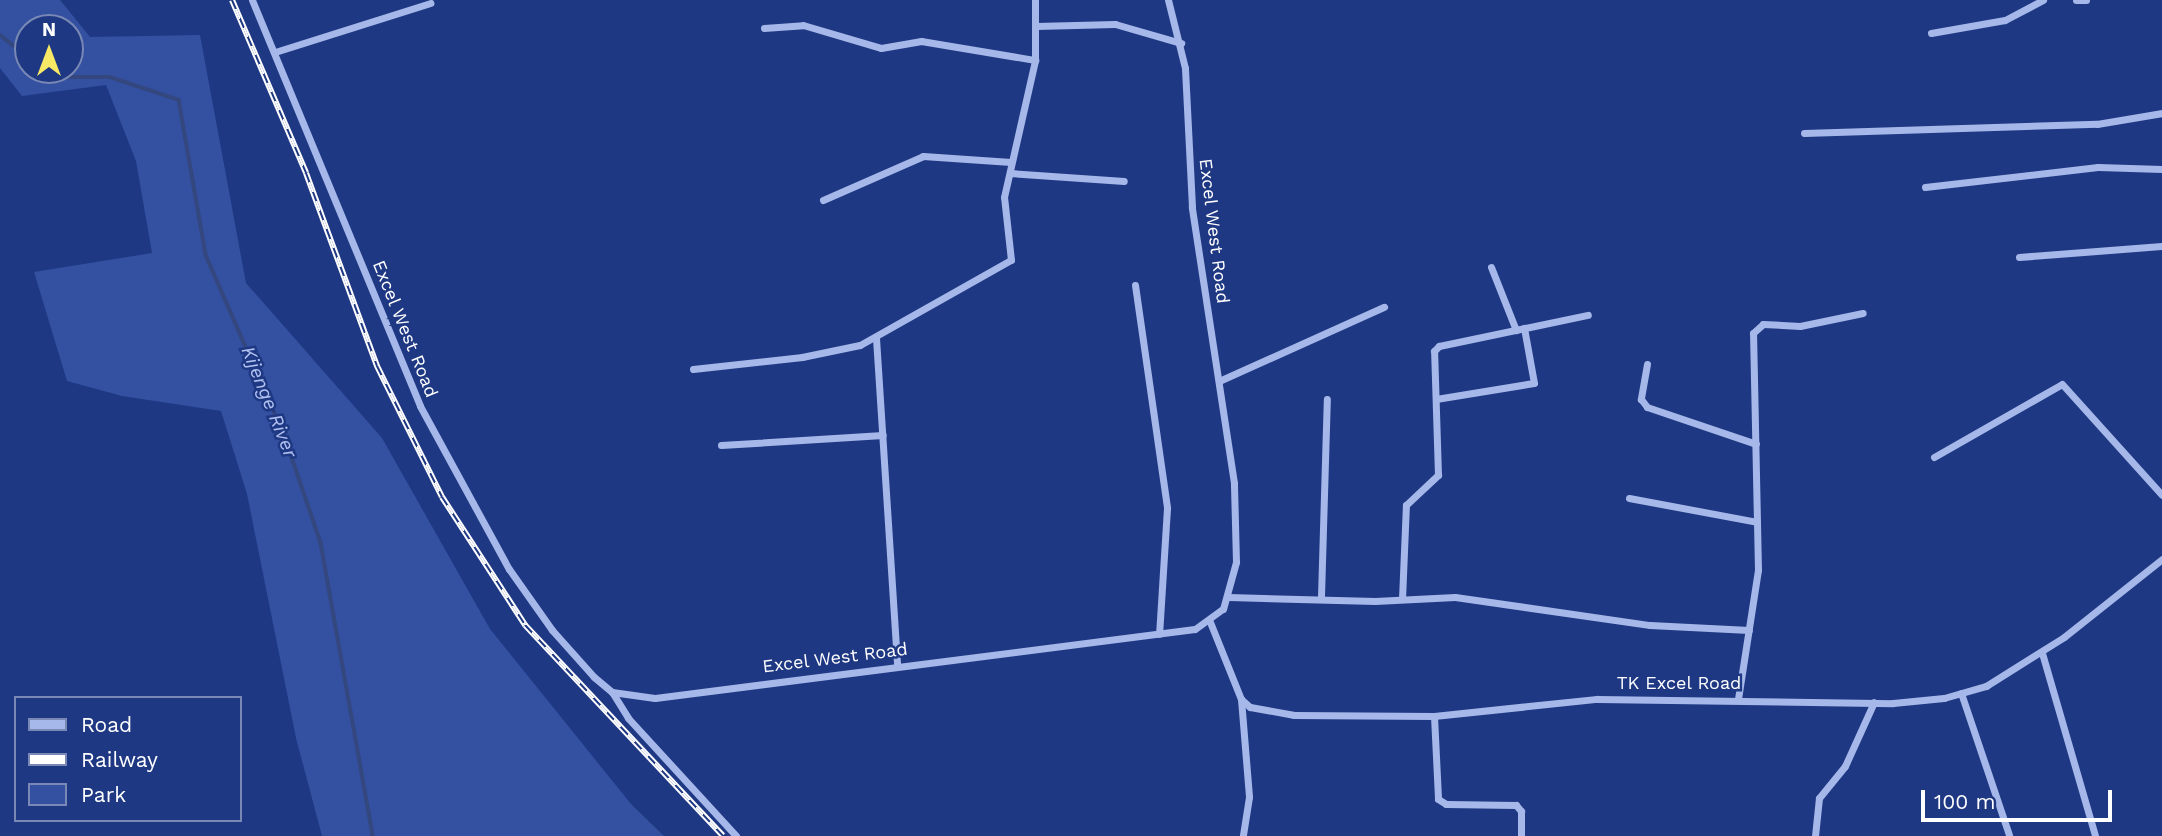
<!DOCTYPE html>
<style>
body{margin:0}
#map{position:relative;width:2162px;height:836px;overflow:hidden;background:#1f3883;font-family:"Work Sans",sans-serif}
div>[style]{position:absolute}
.green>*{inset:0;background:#3350a1}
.stream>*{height:3.5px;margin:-1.75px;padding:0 1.75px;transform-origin:1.75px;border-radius:1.75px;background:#34477f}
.street>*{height:7px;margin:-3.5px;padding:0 3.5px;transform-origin:3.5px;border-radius:3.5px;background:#a6b8e9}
.rail>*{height:6px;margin-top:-3px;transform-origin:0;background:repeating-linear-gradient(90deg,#1f3883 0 10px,#fff 0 20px);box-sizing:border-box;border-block:2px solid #fff}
span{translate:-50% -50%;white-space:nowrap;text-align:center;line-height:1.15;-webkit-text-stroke:5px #1f3883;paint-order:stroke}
.street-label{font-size:18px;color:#fff}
.water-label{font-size:19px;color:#b1c2f1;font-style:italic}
.legend{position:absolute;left:14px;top:696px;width:228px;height:126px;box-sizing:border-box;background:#1f3883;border:2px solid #7988b5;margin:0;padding:9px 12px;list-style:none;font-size:21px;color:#fff}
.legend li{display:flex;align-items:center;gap:14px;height:35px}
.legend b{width:35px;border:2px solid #7988b5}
.north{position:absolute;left:14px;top:14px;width:70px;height:70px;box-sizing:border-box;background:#1f3883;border:2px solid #7988b5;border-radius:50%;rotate:0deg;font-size:19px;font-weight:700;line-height:28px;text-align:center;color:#fff}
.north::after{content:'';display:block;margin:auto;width:24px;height:32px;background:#f7e865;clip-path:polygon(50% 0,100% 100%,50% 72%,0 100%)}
.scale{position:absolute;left:1921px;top:790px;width:191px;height:32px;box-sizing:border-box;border:4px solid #fff;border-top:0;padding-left:9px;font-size:21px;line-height:24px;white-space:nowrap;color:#fff;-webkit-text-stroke:5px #1f3883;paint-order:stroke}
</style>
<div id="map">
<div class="green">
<i style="clip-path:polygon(evenodd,0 0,60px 0,90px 37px,200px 35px,246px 283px,382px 438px,490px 629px,631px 804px,664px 836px,322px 836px,296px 738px,247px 494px,221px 411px,122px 396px,67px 381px,34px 272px,152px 253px,136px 161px,106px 85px,22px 96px,0 68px,0 0,28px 28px,70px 28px,70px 70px,28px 70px,28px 28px)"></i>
</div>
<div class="stream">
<i style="left:0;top:35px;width:36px;rotate:38deg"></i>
<i style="left:54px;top:70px;width:15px;rotate:28deg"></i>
<i style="left:67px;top:77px;width:43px"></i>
<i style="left:110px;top:77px;width:73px;rotate:18.4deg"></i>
<i style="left:179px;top:100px;width:157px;rotate:80.1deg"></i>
<i style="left:206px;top:255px;width:198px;rotate:66.5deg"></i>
<i style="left:285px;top:437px;width:112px;rotate:71.2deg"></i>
<i style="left:321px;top:543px;width:298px;rotate:79.9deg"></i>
</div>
<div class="street">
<i style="left:252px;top:0;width:439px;rotate:67.5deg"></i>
<i style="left:420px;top:406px;width:186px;rotate:61.4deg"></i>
<i style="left:509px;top:569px;width:75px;rotate:54.8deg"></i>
<i style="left:552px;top:630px;width:63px;rotate:48.2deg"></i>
<i style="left:594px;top:677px;width:23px;rotate:40deg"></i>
<i style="left:612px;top:692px;width:43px;rotate:7.9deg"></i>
<i style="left:655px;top:698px;width:544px;rotate:-7.28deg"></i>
<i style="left:1195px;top:629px;width:34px;rotate:-36deg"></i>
<i style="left:1223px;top:609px;width:49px;rotate:-74.5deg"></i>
<i style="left:1236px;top:562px;width:79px;rotate:-91.5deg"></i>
<i style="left:1234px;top:483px;width:279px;rotate:-98.7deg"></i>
<i style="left:1192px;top:207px;width:139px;rotate:-92.9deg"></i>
<i style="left:1185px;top:68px;width:70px;rotate:-104deg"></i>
<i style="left:2076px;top:0;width:10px"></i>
<i style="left:1036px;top:26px;width:79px;rotate:-1.5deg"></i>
<i style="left:1115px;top:24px;width:69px;rotate:16.1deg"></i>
<i style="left:764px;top:28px;width:39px;rotate:-4deg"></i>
<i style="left:803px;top:25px;width:81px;rotate:16.4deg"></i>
<i style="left:881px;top:48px;width:41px;rotate:-9.9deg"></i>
<i style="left:921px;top:41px;width:116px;rotate:9.5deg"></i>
<i style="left:1931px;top:33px;width:75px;rotate:-10deg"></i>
<i style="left:2005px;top:20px;width:43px;rotate:-27.8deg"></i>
<i style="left:275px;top:52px;width:163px;rotate:-17.5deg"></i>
<i style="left:1804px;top:133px;width:293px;rotate:-1.8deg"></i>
<i style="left:2097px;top:124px;width:66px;rotate:-9.6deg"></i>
<i style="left:1010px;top:173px;width:114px;rotate:4deg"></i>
<i style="left:1925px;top:187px;width:174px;rotate:-6.6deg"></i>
<i style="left:2098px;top:167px;width:64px;rotate:1.8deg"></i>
<i style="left:823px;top:200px;width:109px;rotate:-23.7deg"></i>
<i style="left:923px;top:156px;width:88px;rotate:3.9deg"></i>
<i style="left:2019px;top:257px;width:143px;rotate:-4.4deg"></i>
<i style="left:1491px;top:267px;width:68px;rotate:68.4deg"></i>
<i style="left:1135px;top:285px;width:225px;rotate:81.8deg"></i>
<i style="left:1167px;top:508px;width:126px;rotate:93.6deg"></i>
<i style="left:876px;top:338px;width:329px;rotate:86.3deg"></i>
<i style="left:1647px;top:364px;width:36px;rotate:100deg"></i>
<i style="left:1641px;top:399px;width:10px;rotate:53deg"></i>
<i style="left:1647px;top:407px;width:115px;rotate:18.7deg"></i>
<i style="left:693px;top:369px;width:110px;rotate:-6.3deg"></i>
<i style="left:802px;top:357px;width:59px;rotate:-11.7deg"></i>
<i style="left:860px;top:345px;width:173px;rotate:-29.4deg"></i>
<i style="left:1011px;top:260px;width:63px;rotate:-96.3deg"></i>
<i style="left:1004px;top:197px;width:140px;rotate:-77.2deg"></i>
<i style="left:1035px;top:60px;width:60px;rotate:-90deg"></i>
<i style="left:1219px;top:381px;width:181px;rotate:-24.2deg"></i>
<i style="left:1436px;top:399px;width:99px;rotate:-9.3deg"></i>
<i style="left:1534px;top:383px;width:56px;rotate:-100.3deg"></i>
<i style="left:721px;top:445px;width:162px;rotate:-3.5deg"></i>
<i style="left:1934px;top:457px;width:147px;rotate:-29.7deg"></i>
<i style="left:2062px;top:384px;width:149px;rotate:48deg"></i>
<i style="left:1629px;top:498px;width:130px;rotate:10.6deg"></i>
<i style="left:1321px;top:596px;width:197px;rotate:-88.3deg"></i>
<i style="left:1229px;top:597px;width:146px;rotate:1.6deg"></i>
<i style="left:1375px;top:601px;width:80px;rotate:-2.9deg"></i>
<i style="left:1455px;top:597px;width:197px;rotate:8.2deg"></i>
<i style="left:1650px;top:625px;width:99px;rotate:2.9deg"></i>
<i style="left:1402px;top:599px;width:94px;rotate:-87.6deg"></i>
<i style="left:1406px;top:505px;width:44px;rotate:-43.2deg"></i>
<i style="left:1438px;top:475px;width:124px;rotate:-91.8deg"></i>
<i style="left:1434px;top:351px;width:7px;rotate:-45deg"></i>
<i style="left:1439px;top:346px;width:152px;rotate:-11.8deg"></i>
<i style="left:1210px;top:622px;width:83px;rotate:68.1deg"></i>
<i style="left:1241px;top:699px;width:12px;rotate:42deg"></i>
<i style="left:1250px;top:707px;width:45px;rotate:10.3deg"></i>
<i style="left:1294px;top:715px;width:140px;rotate:0.4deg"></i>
<i style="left:1434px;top:716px;width:164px;rotate:-6deg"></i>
<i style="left:1597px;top:699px;width:296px;rotate:0.8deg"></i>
<i style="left:1893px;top:703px;width:51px;rotate:-5.6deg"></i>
<i style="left:1944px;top:698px;width:44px;rotate:-15.9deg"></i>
<i style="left:1986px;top:686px;width:92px;rotate:-32.1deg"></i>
<i style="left:2064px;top:637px;width:125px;rotate:-38.5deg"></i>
<i style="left:2042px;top:653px;width:191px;rotate:73.8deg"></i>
<i style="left:612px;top:692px;width:31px;rotate:58deg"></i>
<i style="left:628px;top:718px;width:160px;rotate:47.5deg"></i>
<i style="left:1961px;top:693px;width:150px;rotate:71.3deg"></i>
<i style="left:1241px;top:699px;width:98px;rotate:85.3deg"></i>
<i style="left:1249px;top:797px;width:39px;rotate:99deg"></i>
<i style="left:1738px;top:699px;width:131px;rotate:-81.2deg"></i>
<i style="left:1758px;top:570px;width:237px;rotate:-91.2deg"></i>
<i style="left:1753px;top:333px;width:13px;rotate:-42deg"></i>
<i style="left:1763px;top:324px;width:37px;rotate:3deg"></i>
<i style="left:1800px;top:326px;width:64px;rotate:-11.7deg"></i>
<i style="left:1434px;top:716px;width:83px;rotate:87.2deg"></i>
<i style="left:1438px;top:799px;width:9px;rotate:32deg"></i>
<i style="left:1446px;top:804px;width:70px;rotate:0.8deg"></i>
<i style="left:1516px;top:805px;width:8px;rotate:50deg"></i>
<i style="left:1521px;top:811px;width:25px;rotate:90deg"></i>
<i style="left:1815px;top:836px;width:38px;rotate:-84deg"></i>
<i style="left:1819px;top:798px;width:41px;rotate:-50.9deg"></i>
<i style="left:1845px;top:766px;width:70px;rotate:-65.6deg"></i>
</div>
<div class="rail">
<i style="left:232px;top:0;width:188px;rotate:66.8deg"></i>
<i style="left:306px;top:173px;width:206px;rotate:69.8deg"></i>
<i style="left:377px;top:366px;width:146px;rotate:63.6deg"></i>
<i style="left:442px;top:497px;width:153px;rotate:57deg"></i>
<i style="left:525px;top:625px;width:289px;rotate:46.8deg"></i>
</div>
<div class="street-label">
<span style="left:1214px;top:231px;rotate:83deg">Excel West Road</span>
<span style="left:405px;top:329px;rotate:68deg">Excel West Road</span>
<span style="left:835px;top:658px;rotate:-7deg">Excel West Road</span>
<span style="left:1679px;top:683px">TK Excel Road</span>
</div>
<div class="water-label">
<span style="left:269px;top:402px;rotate:68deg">Kijenge River</span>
</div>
<ul class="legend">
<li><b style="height:9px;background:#a6b8e9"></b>Road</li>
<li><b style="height:9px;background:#fff"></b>Railway</li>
<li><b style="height:19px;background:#3350a1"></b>Park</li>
</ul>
<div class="north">N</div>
<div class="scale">100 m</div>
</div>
